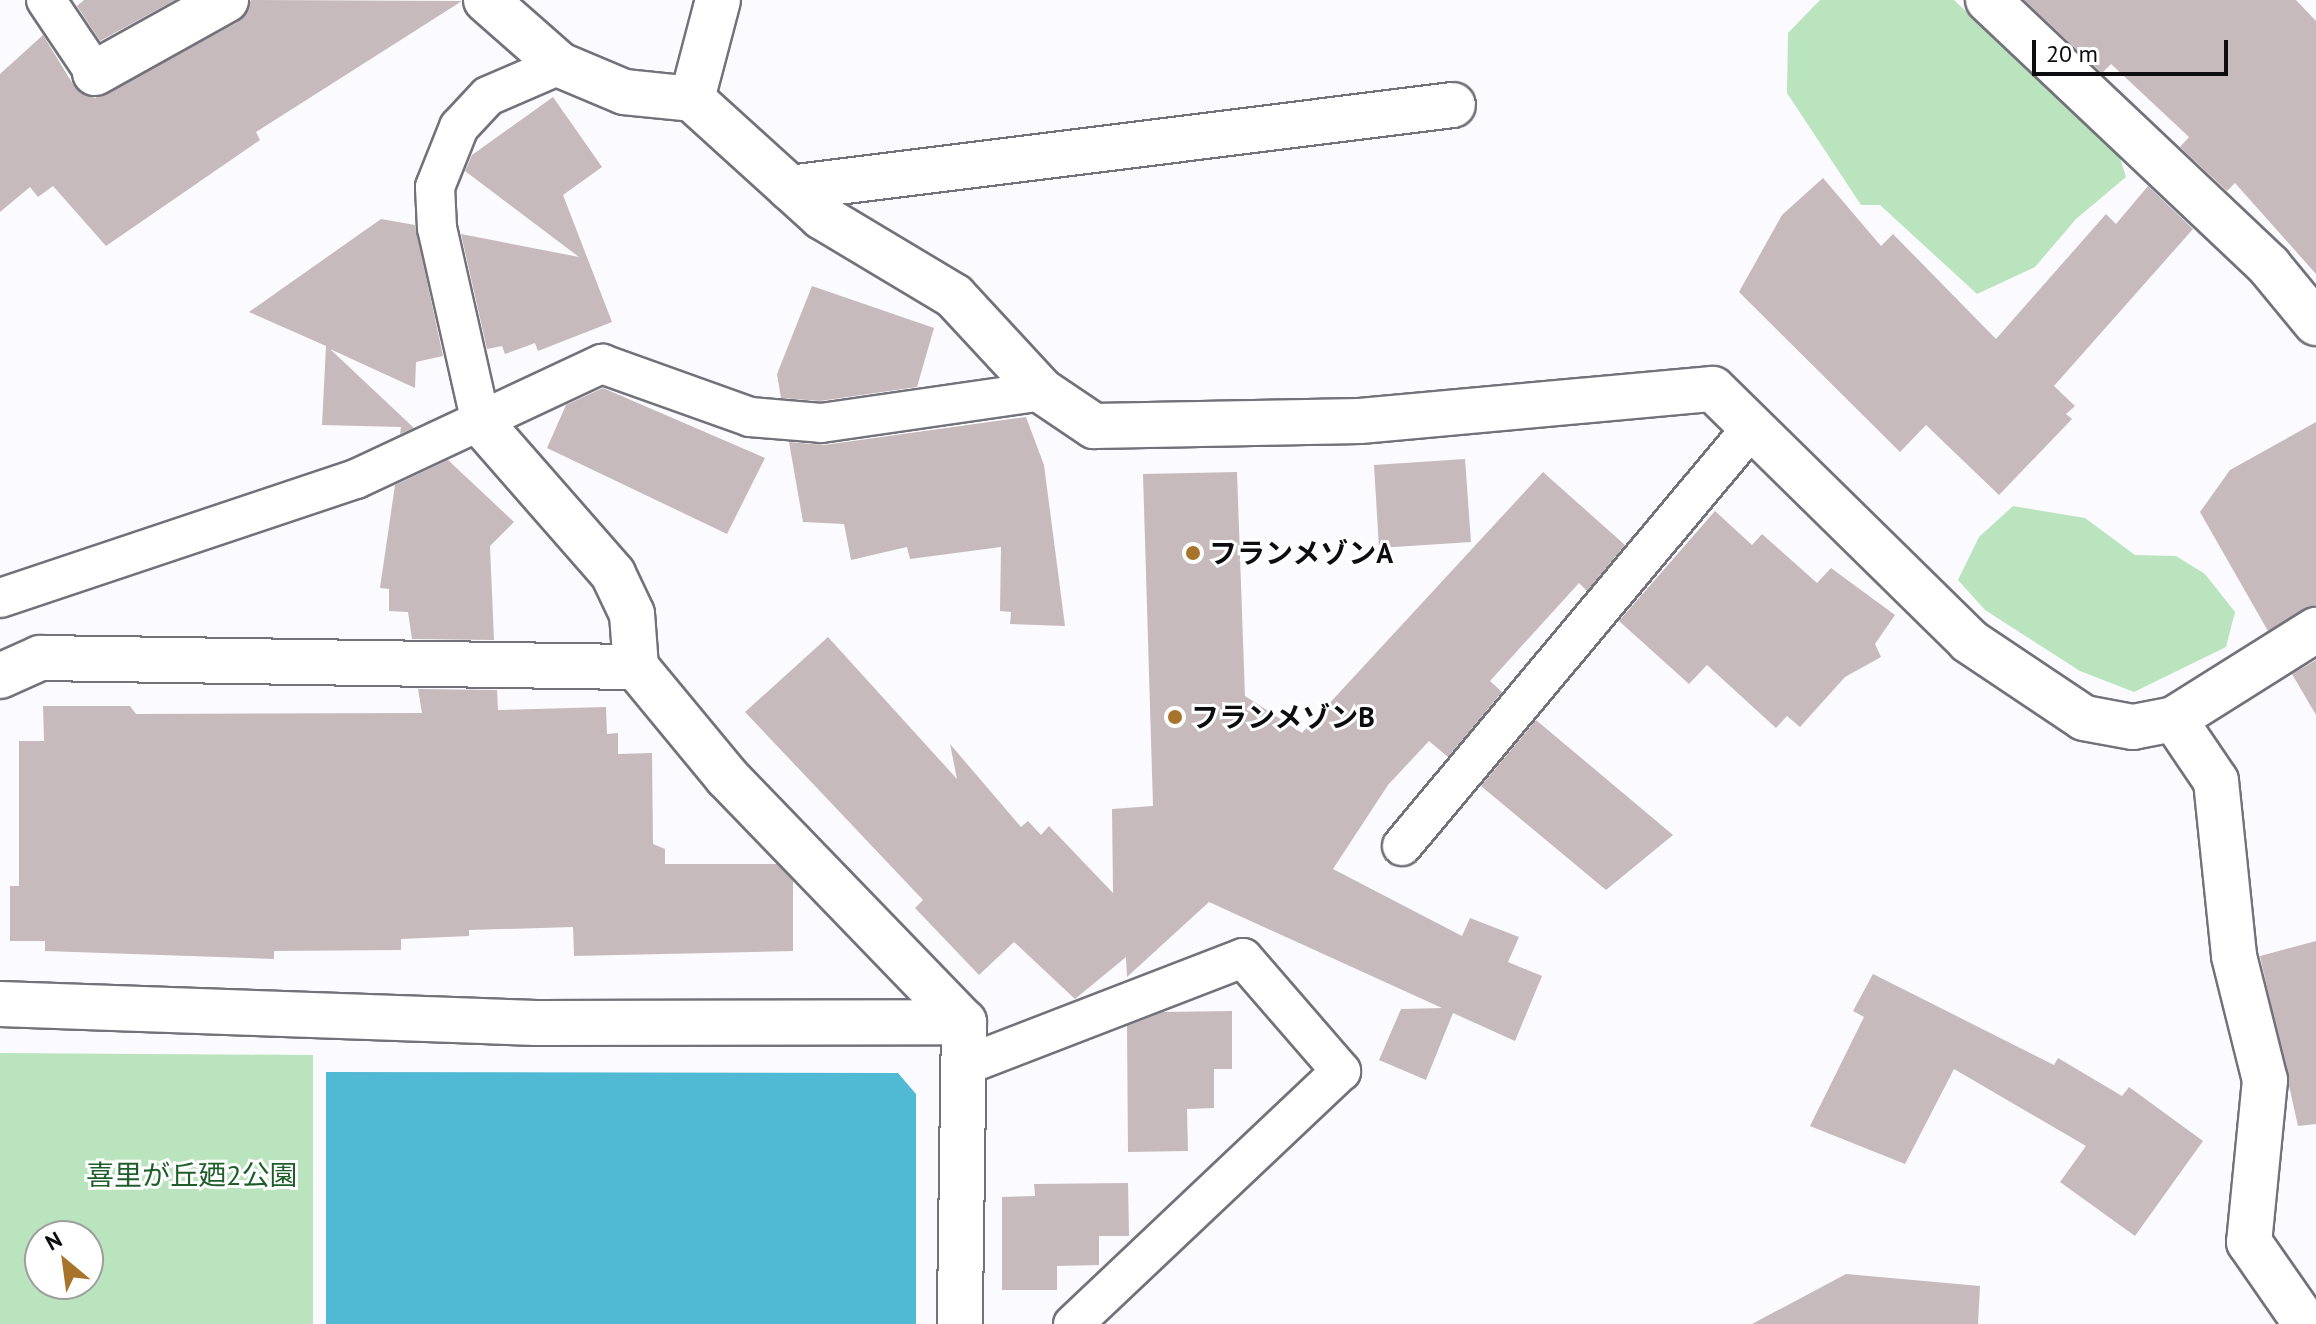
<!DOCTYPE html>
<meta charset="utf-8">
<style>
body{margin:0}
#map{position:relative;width:2316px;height:1324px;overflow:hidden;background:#fbfafe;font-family:"PT Sans","Noto Sans JP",sans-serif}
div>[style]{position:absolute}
.green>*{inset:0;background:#bae4bd}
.water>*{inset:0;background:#50b9d3}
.building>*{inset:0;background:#c6babd}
.roads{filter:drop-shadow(2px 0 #73727b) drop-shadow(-2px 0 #73727b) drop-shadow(0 2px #73727b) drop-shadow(0 -2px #73727b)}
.lane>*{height:38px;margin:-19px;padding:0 19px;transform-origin:19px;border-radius:19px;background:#fff}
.street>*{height:44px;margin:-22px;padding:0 22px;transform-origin:22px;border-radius:22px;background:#fff}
.dots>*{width:22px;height:22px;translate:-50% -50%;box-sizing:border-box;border:4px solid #fff;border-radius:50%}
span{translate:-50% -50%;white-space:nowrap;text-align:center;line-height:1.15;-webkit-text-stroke:6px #fff;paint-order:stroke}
.poi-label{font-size:28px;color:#0d0d10;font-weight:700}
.left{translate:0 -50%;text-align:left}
.park-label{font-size:28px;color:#1d5e2a}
.north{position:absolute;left:24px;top:1220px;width:80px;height:80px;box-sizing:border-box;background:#fff;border:2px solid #9e9e9f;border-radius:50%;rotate:331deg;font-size:22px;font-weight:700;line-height:32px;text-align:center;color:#0d0d10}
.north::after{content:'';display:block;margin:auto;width:28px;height:36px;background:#a8742c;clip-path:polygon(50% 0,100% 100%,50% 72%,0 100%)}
.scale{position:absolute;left:2032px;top:40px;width:196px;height:36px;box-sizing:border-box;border:4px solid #0d0d10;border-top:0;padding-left:10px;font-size:24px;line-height:28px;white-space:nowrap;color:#0d0d10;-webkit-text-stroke:6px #fff;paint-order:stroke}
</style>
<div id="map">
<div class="green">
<i style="clip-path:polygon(1820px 0,1954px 0,2120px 158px,2126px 177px,2076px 219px,2035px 267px,1977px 294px,1880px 205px,1861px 205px,1787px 93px,1788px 33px)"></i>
<i style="clip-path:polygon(2013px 506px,2085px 518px,2135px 555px,2176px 556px,2205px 574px,2235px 612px,2226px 647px,2134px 692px,2080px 671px,1985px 610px,1958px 580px,1979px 537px)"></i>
<i style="clip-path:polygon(evenodd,0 1053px,313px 1055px,313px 1324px,0 1324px,0 1053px,40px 1236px,88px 1236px,88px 1284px,40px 1284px,40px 1236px)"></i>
</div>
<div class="water">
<i style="clip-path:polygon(326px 1072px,898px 1073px,916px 1094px,916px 1324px,326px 1324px)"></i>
</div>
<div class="building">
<i style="clip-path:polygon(84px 0,175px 0,100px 41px,77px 6px)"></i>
<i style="clip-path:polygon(251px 0,462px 1px,256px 132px,260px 140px,106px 246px,53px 186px,38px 197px,30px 187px,0 212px,0 74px,43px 35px,74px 86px,95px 98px,238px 22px)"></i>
<i style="clip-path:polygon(2024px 0,2296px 0,2316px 21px,2316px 274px,2235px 183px,2227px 191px,2180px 147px,2189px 137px,2111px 64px,2102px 73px)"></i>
<i style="clip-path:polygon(553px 97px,602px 167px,563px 195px,612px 322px,538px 351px,535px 343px,505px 354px,502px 346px,487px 349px,461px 234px,579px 257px,465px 171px,472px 155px)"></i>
<i style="clip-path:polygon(1823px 178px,1881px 246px,1893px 234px,1996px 339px,2106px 214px,2116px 224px,2148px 186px,2193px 229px,2054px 386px,2075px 406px,2066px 414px,2072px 419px,1999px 495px,1926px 425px,1900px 452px,1739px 292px,1782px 215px)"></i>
<i style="clip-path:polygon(381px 219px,415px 225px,443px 356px,416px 362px,415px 388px,330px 349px,414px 428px,400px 434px,401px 427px,322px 425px,326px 346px,249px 312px)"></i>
<i style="clip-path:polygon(812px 286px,934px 328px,917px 387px,820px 401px,781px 398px,777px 374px)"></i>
<i style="clip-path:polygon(603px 388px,765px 458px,727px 534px,547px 448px,566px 405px)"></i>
<i style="clip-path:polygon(1026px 417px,1044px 465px,1065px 626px,1010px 624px,1011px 612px,1000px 611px,1001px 547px,910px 559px,907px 547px,851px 560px,844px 524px,803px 522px,789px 442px,824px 445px)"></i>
<i style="clip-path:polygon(2316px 422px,2316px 605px,2268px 631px,2200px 512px,2230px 470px)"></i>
<i style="clip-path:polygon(1465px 459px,1471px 542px,1379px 548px,1374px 465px)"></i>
<i style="clip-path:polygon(448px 460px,514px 522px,490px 546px,494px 640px,412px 639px,408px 612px,389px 611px,389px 589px,380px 588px,395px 485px)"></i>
<i style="clip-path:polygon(1237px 472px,1245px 696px,1302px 733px,1543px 472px,1625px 545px,1587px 591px,1579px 583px,1490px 681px,1502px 692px,1448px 757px,1429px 741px,1388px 785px,1333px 869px,1462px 936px,1470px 918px,1519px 937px,1508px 962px,1542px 976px,1515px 1041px,1453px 1013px,1426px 1080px,1379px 1060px,1401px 1009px,1442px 1008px,1209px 902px,1127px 977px,1126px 957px,1075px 999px,1014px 942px,979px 975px,915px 908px,923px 900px,745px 712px,828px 637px,957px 779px,950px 744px,1021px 827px,1028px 821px,1041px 835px,1049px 826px,1113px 893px,1112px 809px,1153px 806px,1143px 474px)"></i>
<i style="clip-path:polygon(1715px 511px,1752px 545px,1762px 534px,1817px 583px,1831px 568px,1895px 615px,1875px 644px,1881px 657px,1845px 677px,1800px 727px,1787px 716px,1776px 728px,1707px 665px,1689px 684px,1619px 621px)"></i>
<i style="clip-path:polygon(2316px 660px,2316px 715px,2292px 674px)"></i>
<i style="clip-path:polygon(418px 689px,497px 690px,498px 710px,606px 707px,607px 734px,618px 733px,618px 754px,652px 753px,653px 844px,665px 849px,665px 864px,777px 864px,793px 881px,793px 951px,574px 956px,573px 927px,469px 930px,469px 936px,401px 939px,401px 950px,274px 951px,274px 959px,45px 951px,45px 941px,10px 941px,10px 886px,19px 886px,19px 741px,44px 741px,43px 706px,130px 706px,136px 714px,422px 713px)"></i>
<i style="clip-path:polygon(1536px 720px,1673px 835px,1606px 890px,1481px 786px)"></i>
<i style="clip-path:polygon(2316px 941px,2316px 1124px,2298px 1126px,2260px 956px)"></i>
<i style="clip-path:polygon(1873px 974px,2054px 1065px,2058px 1058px,2122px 1096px,2129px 1087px,2203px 1141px,2135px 1236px,2060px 1182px,2086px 1146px,1954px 1069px,1905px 1164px,1810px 1126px,1864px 1017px,1853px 1011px)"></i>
<i style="clip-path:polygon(1232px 1011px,1232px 1069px,1214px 1069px,1214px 1108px,1187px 1109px,1188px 1151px,1128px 1152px,1127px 1026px,1163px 1012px)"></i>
<i style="clip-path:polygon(1128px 1183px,1129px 1236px,1099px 1236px,1099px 1265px,1057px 1266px,1057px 1290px,1002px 1290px,1002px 1197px,1035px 1196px,1034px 1184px)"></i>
<i style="clip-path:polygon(1846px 1274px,1980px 1286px,1978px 1324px,1752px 1324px)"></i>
</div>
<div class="roads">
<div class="lane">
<i style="left:46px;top:0;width:88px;rotate:56.1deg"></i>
<i style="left:481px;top:423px;width:200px;rotate:-102.7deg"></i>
<i style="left:437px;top:228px;width:41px;rotate:-92.8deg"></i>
<i style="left:435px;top:187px;width:65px;rotate:-68.2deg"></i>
<i style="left:459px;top:127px;width:42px;rotate:-46.9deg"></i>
<i style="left:488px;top:96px;width:78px;rotate:-23.3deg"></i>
<i style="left:0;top:598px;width:375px;rotate:-18.5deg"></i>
<i style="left:356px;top:479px;width:272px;rotate:-25.1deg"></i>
<i style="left:602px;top:364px;width:157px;rotate:19.7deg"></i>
<i style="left:750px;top:417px;width:71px;rotate:4.8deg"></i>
<i style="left:821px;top:423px;width:223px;rotate:-8.2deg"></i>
<i style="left:1402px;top:846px;width:541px;rotate:-50.1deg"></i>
<i style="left:966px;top:1065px;width:297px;rotate:-21.1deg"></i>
<i style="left:1243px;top:958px;width:150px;rotate:49.1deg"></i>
<i style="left:1341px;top:1071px;width:369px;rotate:136.6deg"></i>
</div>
<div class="street">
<i style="left:486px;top:0;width:98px;rotate:41.3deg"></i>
<i style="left:560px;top:65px;width:69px;rotate:22.9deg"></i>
<i style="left:624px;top:92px;width:68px;rotate:5.9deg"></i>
<i style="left:692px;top:99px;width:176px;rotate:42.2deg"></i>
<i style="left:822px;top:217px;width:154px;rotate:30.9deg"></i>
<i style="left:954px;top:296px;width:129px;rotate:47.2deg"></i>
<i style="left:1042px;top:391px;width:63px;rotate:33.9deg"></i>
<i style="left:1094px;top:426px;width:266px;rotate:-1.1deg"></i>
<i style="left:1360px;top:421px;width:354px;rotate:-5.2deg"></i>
<i style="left:1713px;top:389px;width:359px;rotate:44.5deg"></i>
<i style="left:1969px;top:641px;width:138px;rotate:33.8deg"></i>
<i style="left:2084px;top:718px;width:50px;rotate:10.4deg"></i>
<i style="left:2133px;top:727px;width:42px;rotate:-11deg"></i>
<i style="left:2174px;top:719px;width:168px;rotate:-32.1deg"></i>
<i style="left:1988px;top:0;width:387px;rotate:43.4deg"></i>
<i style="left:2269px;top:266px;width:74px;rotate:50.5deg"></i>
<i style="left:95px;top:73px;width:150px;rotate:-29.1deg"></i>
<i style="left:692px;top:99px;width:102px;rotate:-75.3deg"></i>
<i style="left:790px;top:188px;width:668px;rotate:-7.14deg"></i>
<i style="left:481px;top:423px;width:201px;rotate:48.8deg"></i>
<i style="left:613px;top:574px;width:44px;rotate:64.6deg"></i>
<i style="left:632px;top:614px;width:53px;rotate:85.7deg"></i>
<i style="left:0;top:676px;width:44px;rotate:-24.2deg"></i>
<i style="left:40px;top:658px;width:596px;rotate:0.87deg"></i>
<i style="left:636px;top:667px;width:143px;rotate:50.4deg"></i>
<i style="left:727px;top:777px;width:341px;rotate:46deg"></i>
<i style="left:964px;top:1022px;width:302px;rotate:90.8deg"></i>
<i style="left:2174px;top:719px;width:75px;rotate:55.9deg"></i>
<i style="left:2216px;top:781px;width:176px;rotate:84.1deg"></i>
<i style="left:2234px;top:956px;width:128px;rotate:76deg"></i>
<i style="left:2265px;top:1080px;width:163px;rotate:95.6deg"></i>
<i style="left:2249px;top:1242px;width:100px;rotate:55.2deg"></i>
<i style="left:0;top:1004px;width:536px;rotate:2.03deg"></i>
<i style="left:536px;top:1023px;width:428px;rotate:-0.1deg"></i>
</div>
</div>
<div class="dots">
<i style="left:1193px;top:553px;background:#a8742c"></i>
<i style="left:1175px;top:717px;background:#a8742c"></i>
</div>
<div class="poi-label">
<span class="left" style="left:1209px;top:553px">フランメゾンA</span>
<span class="left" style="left:1191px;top:717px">フランメゾンB</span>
</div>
<div class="park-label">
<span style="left:192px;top:1175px">喜里が丘廼2公園</span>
</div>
<div class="north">N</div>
<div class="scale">20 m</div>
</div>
